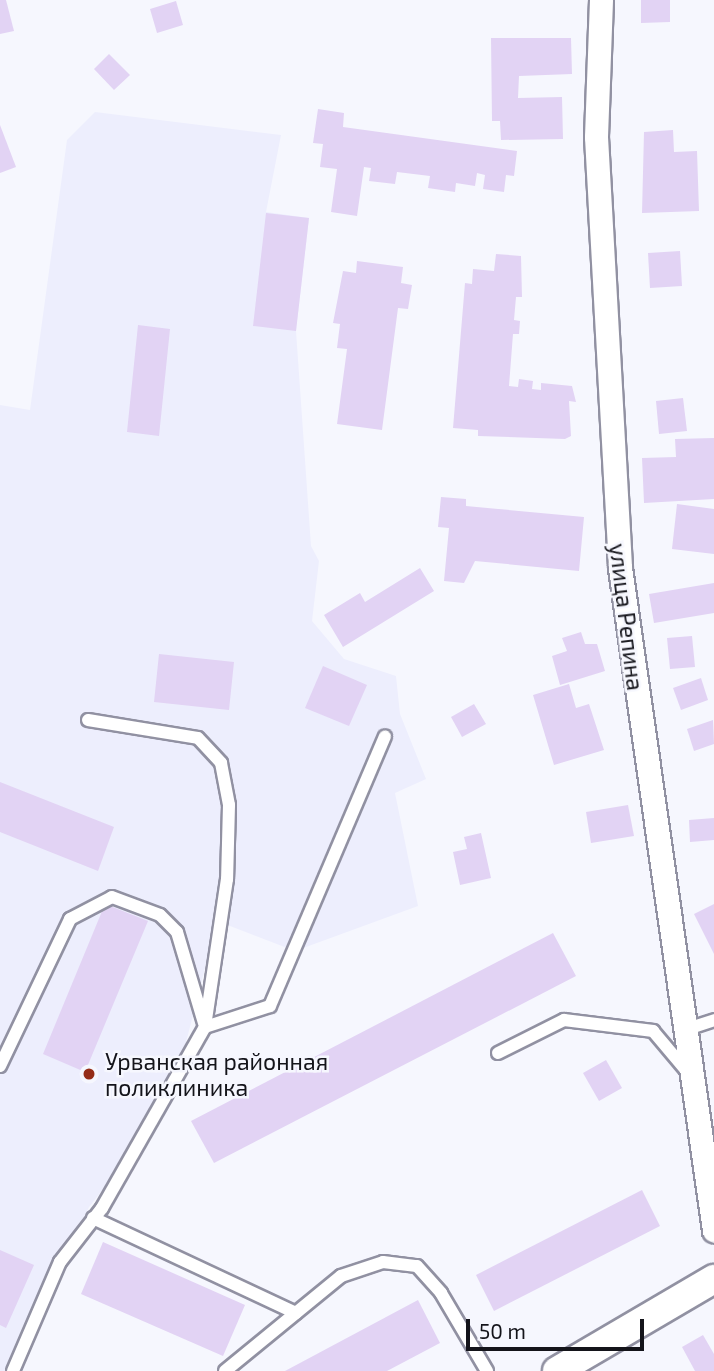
<!DOCTYPE html>
<meta charset="utf-8">
<style>
body{margin:0}
#map{position:relative;width:714px;height:1371px;overflow:hidden;background:#f6f7fe;font-family:"Exo 2",sans-serif}
div>[style]{position:absolute}
.built>*{inset:0;background:#edeefd}
.building>*{inset:0;background:#e2d3f4}
.roads{filter:drop-shadow(2px 0 #9191a2) drop-shadow(-2px 0 #9191a2) drop-shadow(0 2px #9191a2) drop-shadow(0 -2px #9191a2)}
.service>*{height:12px;margin:-6px;padding:0 6px;transform-origin:6px;border-radius:6px;background:#fff}
.minor>*{height:23px;margin:-11.5px;padding:0 11.5px;transform-origin:11.5px;border-radius:11.5px;background:#fff}
.tertiary>*{height:28px;margin:-14px;padding:0 14px;transform-origin:14px;border-radius:14px;background:#fff}
.dots>*{width:19px;height:19px;translate:-50% -50%;box-sizing:border-box;border:4px solid #f6f7fe;border-radius:50%}
span{translate:-50% -50%;white-space:nowrap;text-align:center;line-height:1.15;-webkit-text-stroke:5px #f6f7fe;paint-order:stroke}
.street-label{font-size:23px;color:#14141a}
.poi-label{font-size:23px;color:#14141a}
.left{translate:0 -50%;text-align:left}
.scale{position:absolute;left:466px;top:1319px;width:178px;height:32px;box-sizing:border-box;border:4px solid #14141a;border-top:0;padding-left:9px;font-size:21px;line-height:24px;white-space:nowrap;color:#14141a;-webkit-text-stroke:5px #f6f7fe;paint-order:stroke}
</style>
<div id="map">
<div class="built">
<i style="clip-path:polygon(95px 112px,281px 135px,266px 212px,309px 218px,296px 331px,311px 546px,319px 561px,312px 621px,344px 659px,396px 676px,400px 714px,426px 779px,395px 793px,418px 906px,295px 951px,217px 921px,170px 1105px,89px 1207px,19px 1371px,0 1371px,0 405px,30px 410px,67px 140px)"></i>
</div>
<div class="building">
<i style="clip-path:polygon(0 0,6px 0,14px 31px,0 34px)"></i>
<i style="clip-path:polygon(641px 0,670px 0,670px 22px,641px 23px)"></i>
<i style="clip-path:polygon(176px 1px,183px 25px,157px 33px,150px 9px)"></i>
<i style="clip-path:polygon(491px 38px,571px 38px,572px 74px,519px 76px,518px 98px,562px 97px,563px 139px,501px 140px,500px 121px,492px 121px)"></i>
<i style="clip-path:polygon(109px 54px,130px 75px,114px 90px,94px 69px)"></i>
<i style="clip-path:polygon(318px 109px,344px 113px,343px 127px,517px 151px,514px 176px,506px 175px,504px 192px,483px 189px,485px 175px,477px 173px,475px 186px,456px 183px,455px 192px,428px 188px,430px 176px,397px 172px,395px 184px,369px 181px,371px 168px,364px 167px,357px 216px,331px 212px,337px 169px,320px 167px,323px 144px,313px 143px)"></i>
<i style="clip-path:polygon(0 125px,16px 167px,0 173px)"></i>
<i style="clip-path:polygon(673px 130px,674px 152px,697px 151px,699px 211px,642px 213px,644px 132px)"></i>
<i style="clip-path:polygon(266px 213px,309px 218px,296px 331px,253px 326px)"></i>
<i style="clip-path:polygon(680px 251px,682px 286px,650px 288px,648px 253px)"></i>
<i style="clip-path:polygon(496px 254px,521px 256px,522px 297px,516px 297px,514px 320px,520px 321px,519px 334px,513px 334px,509px 386px,518px 387px,519px 379px,533px 381px,532px 389px,541px 390px,541px 383px,572px 386px,576px 402px,569px 401px,571px 436px,565px 439px,478px 436px,478px 430px,453px 428px,465px 283px,472px 284px,473px 269px,494px 271px)"></i>
<i style="clip-path:polygon(357px 261px,403px 267px,401px 283px,412px 285px,408px 309px,398px 308px,382px 430px,337px 424px,347px 349px,337px 348px,340px 324px,333px 323px,343px 271px,356px 273px)"></i>
<i style="clip-path:polygon(138px 325px,170px 329px,159px 436px,127px 432px)"></i>
<i style="clip-path:polygon(683px 398px,687px 431px,659px 434px,656px 401px)"></i>
<i style="clip-path:polygon(714px 438px,714px 499px,644px 503px,642px 458px,676px 457px,675px 439px)"></i>
<i style="clip-path:polygon(441px 497px,466px 499px,466px 506px,584px 517px,579px 571px,475px 561px,464px 583px,444px 581px,449px 528px,438px 527px)"></i>
<i style="clip-path:polygon(677px 504px,714px 509px,714px 554px,672px 549px)"></i>
<i style="clip-path:polygon(420px 568px,434px 591px,343px 647px,324px 615px,360px 593px,365px 602px)"></i>
<i style="clip-path:polygon(714px 583px,714px 613px,654px 623px,649px 594px)"></i>
<i style="clip-path:polygon(581px 632px,585px 644px,597px 644px,605px 671px,560px 685px,552px 656px,567px 651px,562px 638px)"></i>
<i style="clip-path:polygon(692px 636px,695px 667px,670px 669px,667px 638px)"></i>
<i style="clip-path:polygon(159px 654px,234px 662px,229px 710px,154px 702px)"></i>
<i style="clip-path:polygon(323px 666px,367px 685px,349px 726px,305px 708px)"></i>
<i style="clip-path:polygon(701px 678px,708px 700px,681px 710px,673px 688px)"></i>
<i style="clip-path:polygon(569px 684px,576px 708px,589px 704px,604px 750px,554px 765px,533px 695px)"></i>
<i style="clip-path:polygon(474px 704px,486px 724px,462px 737px,451px 717px)"></i>
<i style="clip-path:polygon(713px 720px,714px 744px,694px 751px,687px 729px)"></i>
<i style="clip-path:polygon(0 782px,114px 827px,98px 871px,0 832px)"></i>
<i style="clip-path:polygon(628px 805px,634px 836px,591px 843px,586px 812px)"></i>
<i style="clip-path:polygon(714px 818px,714px 840px,690px 842px,689px 820px)"></i>
<i style="clip-path:polygon(481px 833px,491px 878px,460px 885px,453px 852px,467px 849px,464px 837px)"></i>
<i style="clip-path:polygon(105px 904px,148px 921px,85px 1072px,43px 1054px)"></i>
<i style="clip-path:polygon(714px 904px,714px 954px,694px 914px)"></i>
<i style="clip-path:polygon(553px 933px,576px 976px,214px 1163px,191px 1121px)"></i>
<i style="clip-path:polygon(606px 1060px,622px 1088px,599px 1101px,583px 1073px)"></i>
<i style="clip-path:polygon(642px 1190px,660px 1226px,494px 1311px,476px 1275px)"></i>
<i style="clip-path:polygon(103px 1242px,245px 1305px,223px 1356px,81px 1294px)"></i>
<i style="clip-path:polygon(0 1250px,34px 1265px,6px 1328px,0 1325px)"></i>
<i style="clip-path:polygon(418px 1300px,440px 1343px,387px 1371px,285px 1371px)"></i>
<i style="clip-path:polygon(703px 1335px,714px 1354px,714px 1371px,695px 1371px,682px 1347px)"></i>
</div>
<div class="roads">
<div class="service">
<i style="left:88px;top:720px;width:111px;rotate:9.3deg"></i>
<i style="left:198px;top:738px;width:34px;rotate:47deg"></i>
<i style="left:221px;top:763px;width:43px;rotate:79.2deg"></i>
<i style="left:229px;top:805px;width:74px;rotate:91.5deg"></i>
<i style="left:227px;top:879px;width:150px;rotate:98.5deg"></i>
<i style="left:684px;top:1030px;width:32px;rotate:-18deg"></i>
<i style="left:498px;top:1053px;width:74px;rotate:-26.6deg"></i>
<i style="left:564px;top:1020px;width:90px;rotate:7deg"></i>
<i style="left:653px;top:1031px;width:50px;rotate:49.9deg"></i>
<i style="left:0;top:1066px;width:163px;rotate:-64.5deg"></i>
<i style="left:70px;top:919px;width:47px;rotate:-27.6deg"></i>
<i style="left:112px;top:897px;width:51px;rotate:20.6deg"></i>
<i style="left:160px;top:915px;width:24px;rotate:45deg"></i>
<i style="left:177px;top:932px;width:95px;rotate:73.5deg"></i>
<i style="left:93px;top:1218px;width:224px;rotate:25.1deg"></i>
<i style="left:13px;top:1371px;width:119px;rotate:-66.7deg"></i>
<i style="left:60px;top:1262px;width:68px;rotate:-52.1deg"></i>
<i style="left:102px;top:1208px;width:208px;rotate:-60.4deg"></i>
<i style="left:205px;top:1027px;width:68px;rotate:-17.9deg"></i>
<i style="left:270px;top:1006px;width:293px;rotate:-66.9deg"></i>
<i style="left:225px;top:1371px;width:150px;rotate:-39.3deg"></i>
<i style="left:341px;top:1276px;width:44px;rotate:-18.4deg"></i>
<i style="left:383px;top:1262px;width:34px;rotate:7deg"></i>
<i style="left:417px;top:1266px;width:36px;rotate:48deg"></i>
<i style="left:441px;top:1293px;width:91px;rotate:59.5deg"></i>
</div>
<div class="minor">
<i style="left:601px;top:0;width:137px;rotate:92.1deg"></i>
<i style="left:596px;top:137px;width:432px;rotate:86.8deg"></i>
<i style="left:620px;top:568px;width:669px;rotate:81.92deg"></i>
</div>
<div class="tertiary">
<i style="left:557px;top:1371px;width:182px;rotate:-30.4deg"></i>
</div>
</div>
<div class="dots">
<i style="left:89px;top:1074px;background:#952c17"></i>
</div>
<div class="street-label">
<span style="left:627px;top:617px;rotate:83deg">улица Репина</span>
</div>
<div class="poi-label">
<span class="left" style="left:105px;top:1074px">Урванская районная<br>поликлиника</span>
</div>
<div class="scale">50 m</div>
</div>
